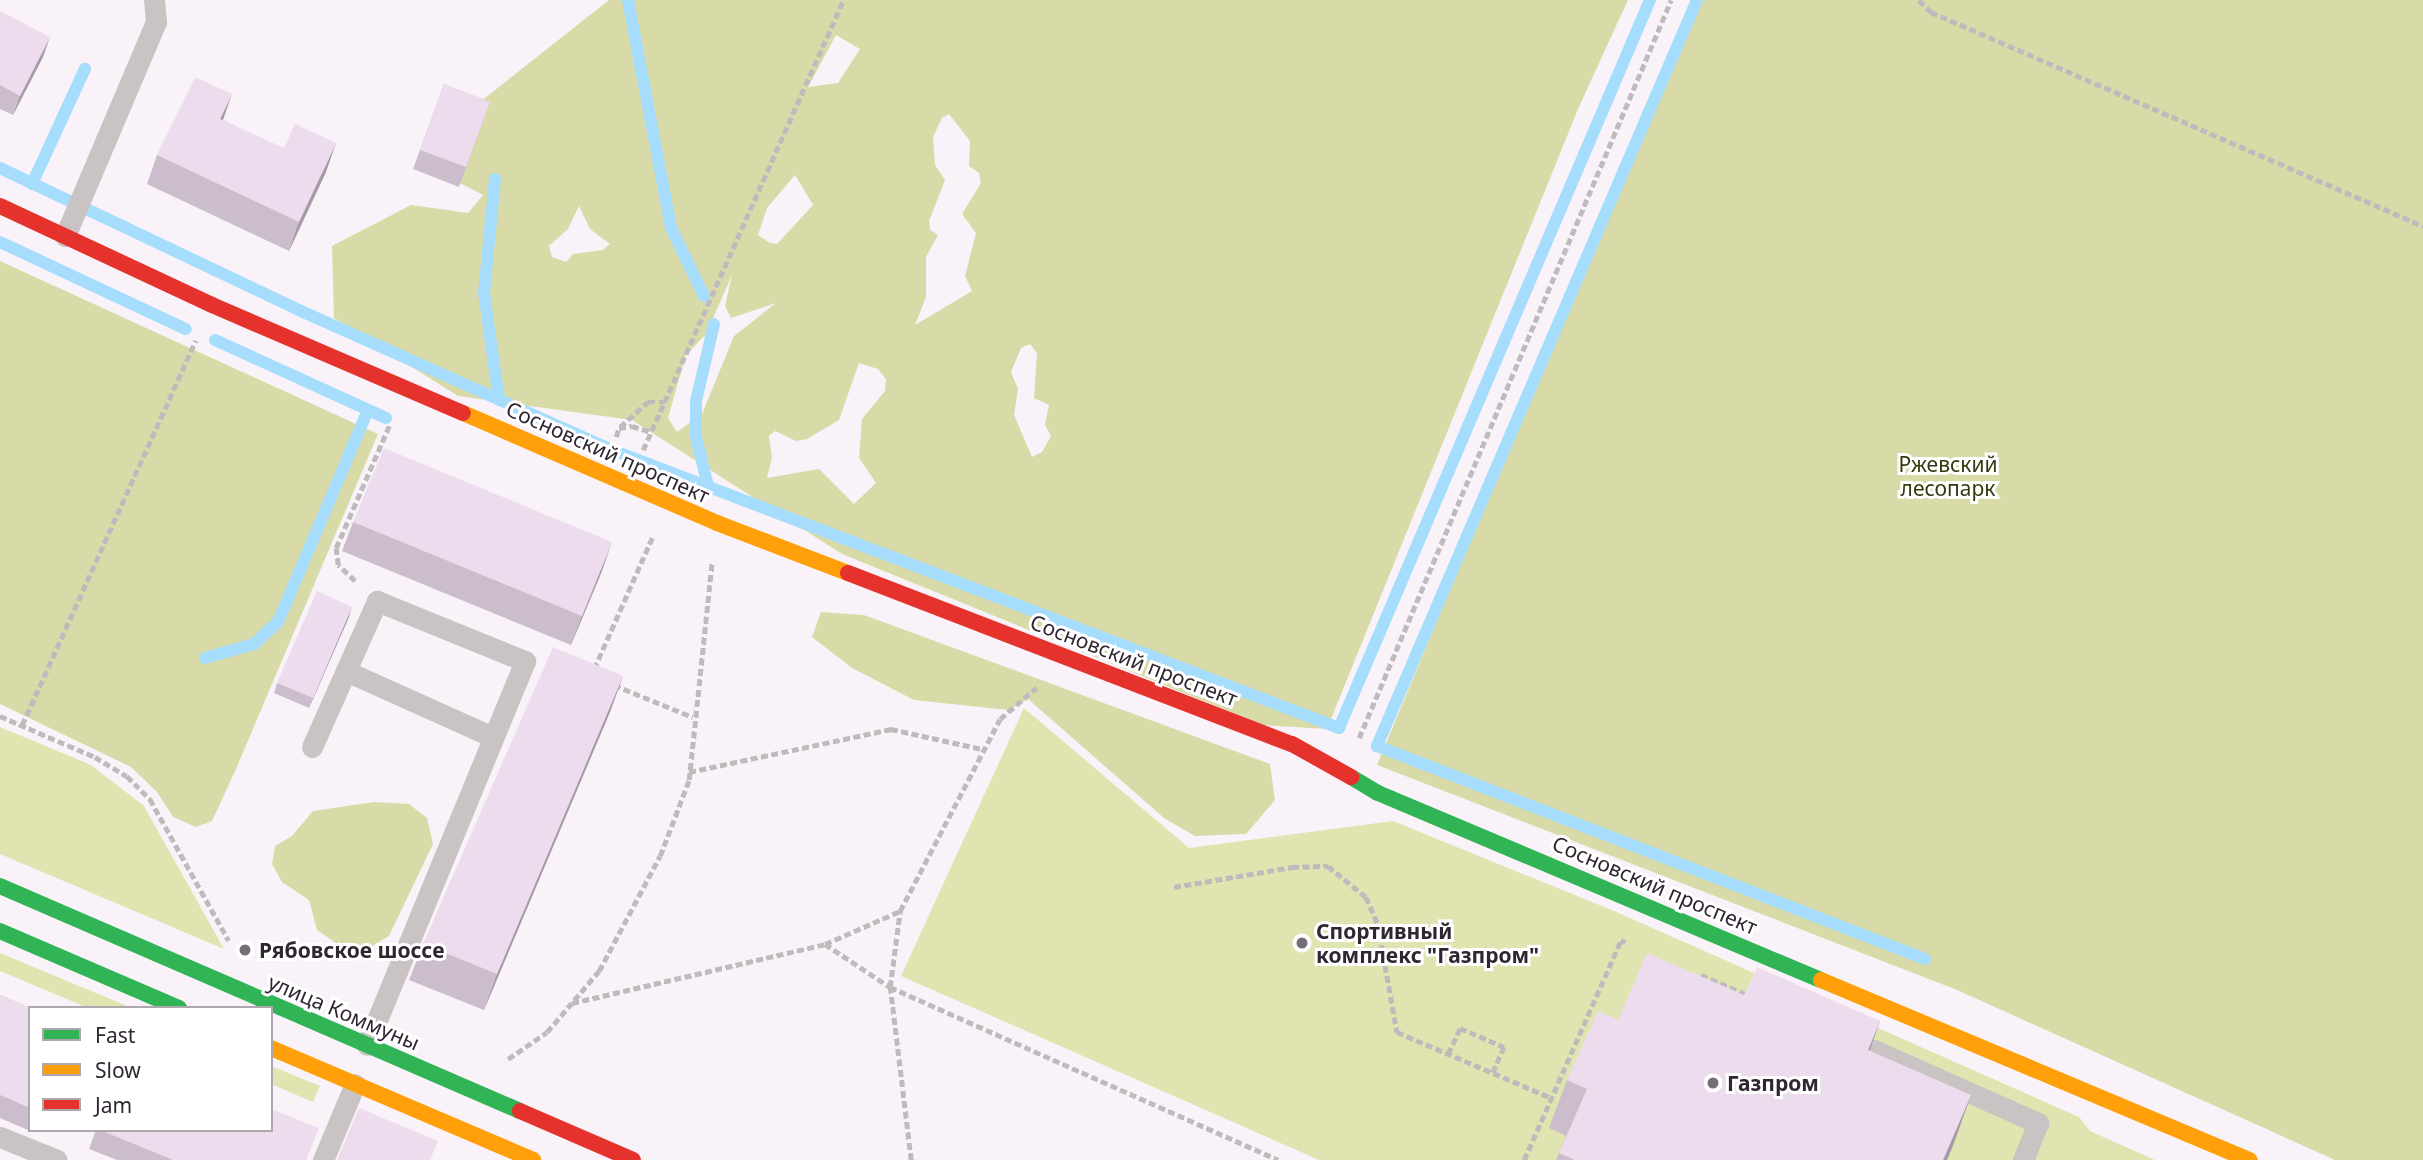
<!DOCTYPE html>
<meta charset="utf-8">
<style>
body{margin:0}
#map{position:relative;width:2423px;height:1160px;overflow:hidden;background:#f9f3f9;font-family:"Noto Sans",sans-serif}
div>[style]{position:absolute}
.green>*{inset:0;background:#e0e4b0}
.forest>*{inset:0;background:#d8dba7}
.stream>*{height:12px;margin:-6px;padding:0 6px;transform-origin:6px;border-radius:6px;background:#a6ddfd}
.path>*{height:4.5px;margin-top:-2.25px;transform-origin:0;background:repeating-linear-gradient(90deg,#bfbabc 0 7px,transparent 0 10.5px)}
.lane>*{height:21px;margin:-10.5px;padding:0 10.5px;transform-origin:10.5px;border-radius:10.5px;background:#c9c3c3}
.fast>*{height:16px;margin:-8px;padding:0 8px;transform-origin:8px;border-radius:8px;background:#30b455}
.slow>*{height:16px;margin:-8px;padding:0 8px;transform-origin:8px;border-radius:8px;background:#ff9f0a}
.jam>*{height:16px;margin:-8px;padding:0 8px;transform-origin:8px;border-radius:8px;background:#e5322d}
.wall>*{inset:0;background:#cbbdcc}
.shaded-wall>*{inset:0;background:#a59aa6}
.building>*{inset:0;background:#ecdced}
.dots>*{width:19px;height:19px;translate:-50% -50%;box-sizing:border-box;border:4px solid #fff;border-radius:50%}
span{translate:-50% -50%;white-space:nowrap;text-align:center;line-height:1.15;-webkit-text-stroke:6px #fff;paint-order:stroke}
.street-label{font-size:21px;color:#2f2631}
.park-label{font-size:21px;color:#35390f}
.poi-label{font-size:21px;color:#2f2631;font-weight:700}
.left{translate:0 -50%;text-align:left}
.legend{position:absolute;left:28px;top:1006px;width:245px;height:126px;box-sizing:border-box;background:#fff;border:2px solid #aca8ad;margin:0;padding:9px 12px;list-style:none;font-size:21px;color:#2f2631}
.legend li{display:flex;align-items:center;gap:14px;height:35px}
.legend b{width:35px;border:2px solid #aca8ad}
</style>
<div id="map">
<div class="green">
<i style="clip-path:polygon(1024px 708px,1189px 848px,1393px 821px,1614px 911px,2079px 1117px,2090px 1131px,2155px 1160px,1319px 1160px,901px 976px)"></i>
<i style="clip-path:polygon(0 727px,91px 765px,144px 806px,224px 949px,0 854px)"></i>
<i style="clip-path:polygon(0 953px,132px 1008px,88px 1008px,0 971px)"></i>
<i style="clip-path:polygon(271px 1066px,320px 1086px,313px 1102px,271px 1084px)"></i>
</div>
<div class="forest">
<i style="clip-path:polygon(evenodd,609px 0,1628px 0,1578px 109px,1327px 729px,1263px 725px,842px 554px,632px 420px,458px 396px,334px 318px,332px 246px,411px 205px,468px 213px,483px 195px,439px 172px,443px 131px,609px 0,836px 35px,860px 49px,838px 83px,808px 87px,836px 35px,609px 0,949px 114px,970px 141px,969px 166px,979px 173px,981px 183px,962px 214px,976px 233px,965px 276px,972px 291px,915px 325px,926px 297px,926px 257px,938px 235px,930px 230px,929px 221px,945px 180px,935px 165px,933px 137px,942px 118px,949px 114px,609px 0,795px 175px,813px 205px,777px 244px,770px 243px,758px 235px,767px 208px,795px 175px,609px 0,579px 206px,590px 229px,610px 244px,603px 250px,573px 254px,566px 262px,552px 257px,549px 246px,568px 229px,579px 206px,609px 0,732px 275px,725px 306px,731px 318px,776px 303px,734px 336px,702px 414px,677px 432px,668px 418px,686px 355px,706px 334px,732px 275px,609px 0,1030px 344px,1037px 353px,1034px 398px,1049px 405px,1045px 425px,1051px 436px,1042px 452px,1032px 457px,1014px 415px,1018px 389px,1011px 372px,1021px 348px,1030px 344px,609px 0,859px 363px,878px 369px,886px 379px,885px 391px,862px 419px,859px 458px,876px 483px,854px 504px,819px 469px,767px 478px,772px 458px,769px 436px,775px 431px,796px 441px,807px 439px,839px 420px,859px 363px)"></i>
<i style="clip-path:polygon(1695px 0,2423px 0,2423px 1160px,2335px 1160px,1957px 990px,1377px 765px)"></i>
<i style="clip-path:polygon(0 261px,378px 434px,236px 769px,212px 821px,196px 827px,173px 817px,157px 792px,131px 767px,0 704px)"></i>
<i style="clip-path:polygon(821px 612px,864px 615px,1270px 764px,1275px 800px,1246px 834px,1195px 836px,1164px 818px,1028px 699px,1008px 710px,914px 700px,852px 668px,812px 637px)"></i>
<i style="clip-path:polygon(374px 802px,409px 804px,427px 818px,433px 844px,389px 936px,366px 950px,340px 946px,317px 930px,309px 900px,282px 882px,272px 864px,275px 846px,292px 836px,313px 811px)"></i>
</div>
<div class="stream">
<i style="left:628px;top:0;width:232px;rotate:79.3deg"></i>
<i style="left:671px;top:228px;width:76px;rotate:64.1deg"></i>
<i style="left:1697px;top:0;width:812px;rotate:113.22deg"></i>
<i style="left:1377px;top:746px;width:588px;rotate:21.24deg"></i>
<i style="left:0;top:168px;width:333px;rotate:25.4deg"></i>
<i style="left:301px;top:311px;width:335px;rotate:24.1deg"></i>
<i style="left:607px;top:448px;width:784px;rotate:20.93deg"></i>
<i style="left:1339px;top:728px;width:792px;rotate:-66.87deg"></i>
<i style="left:495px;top:179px;width:115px;rotate:95.5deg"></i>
<i style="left:484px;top:293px;width:108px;rotate:82deg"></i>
<i style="left:32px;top:184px;width:127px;rotate:-65.3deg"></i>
<i style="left:0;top:242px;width:205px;rotate:25.1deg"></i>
<i style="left:215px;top:340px;width:188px;rotate:24.5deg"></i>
<i style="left:709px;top:490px;width:55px;rotate:-103.8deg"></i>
<i style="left:696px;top:437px;width:36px;rotate:-90deg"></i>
<i style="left:696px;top:401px;width:79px;rotate:-76.8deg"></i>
<i style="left:205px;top:658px;width:51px;rotate:-15.9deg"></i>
<i style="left:254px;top:644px;width:33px;rotate:-43deg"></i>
<i style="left:278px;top:622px;width:230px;rotate:-67deg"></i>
</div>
<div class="path">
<i style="left:1919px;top:0;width:17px;rotate:45deg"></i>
<i style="left:1931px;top:12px;width:537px;rotate:23.51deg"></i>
<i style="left:620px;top:427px;width:38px;rotate:-42deg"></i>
<i style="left:648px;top:402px;width:17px"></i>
<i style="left:616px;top:437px;width:9px;rotate:-72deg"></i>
<i style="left:619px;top:428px;width:13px;rotate:-9deg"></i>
<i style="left:632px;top:426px;width:21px;rotate:17deg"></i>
<i style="left:643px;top:450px;width:492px;rotate:-66deg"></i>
<i style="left:355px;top:581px;width:23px;rotate:-137deg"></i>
<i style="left:338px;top:565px;width:17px;rotate:-97deg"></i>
<i style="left:336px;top:548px;width:135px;rotate:-66.5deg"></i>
<i style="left:594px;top:669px;width:145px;rotate:-66.1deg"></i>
<i style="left:614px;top:685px;width:85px;rotate:22.1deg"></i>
<i style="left:0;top:716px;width:103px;rotate:23.3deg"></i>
<i style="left:95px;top:757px;width:37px;rotate:31deg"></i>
<i style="left:127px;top:776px;width:33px;rotate:45deg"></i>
<i style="left:150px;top:799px;width:162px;rotate:60.9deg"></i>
<i style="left:22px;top:725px;width:422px;rotate:-65.7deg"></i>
<i style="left:1359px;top:738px;width:801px;rotate:-67.08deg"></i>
<i style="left:689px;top:772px;width:207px;rotate:-12deg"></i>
<i style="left:891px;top:729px;width:93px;rotate:12.4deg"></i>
<i style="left:1174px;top:887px;width:120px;rotate:-9.6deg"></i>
<i style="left:1292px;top:867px;width:36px;rotate:-2deg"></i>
<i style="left:1328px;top:866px;width:49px;rotate:39.2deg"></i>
<i style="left:1366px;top:897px;width:30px;rotate:66deg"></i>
<i style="left:1378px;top:924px;width:110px;rotate:80deg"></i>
<i style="left:1397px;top:1032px;width:168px;rotate:23.1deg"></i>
<i style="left:825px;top:944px;width:78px;rotate:33.5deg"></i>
<i style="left:890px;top:987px;width:425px;rotate:24deg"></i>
<i style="left:1701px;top:975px;width:51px;rotate:23.1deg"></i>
<i style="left:572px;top:1003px;width:260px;rotate:-13.1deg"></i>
<i style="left:825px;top:944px;width:82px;rotate:-23.7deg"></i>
<i style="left:1448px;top:1054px;width:29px;rotate:-65deg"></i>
<i style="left:1460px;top:1028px;width:48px;rotate:23.4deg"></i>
<i style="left:1504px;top:1047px;width:28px;rotate:113deg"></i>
<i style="left:508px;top:1059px;width:47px;rotate:-34.7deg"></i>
<i style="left:547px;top:1032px;width:80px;rotate:-49.6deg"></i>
<i style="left:599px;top:971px;width:130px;rotate:-62.1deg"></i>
<i style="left:660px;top:856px;width:81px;rotate:-69.1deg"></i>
<i style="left:689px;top:780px;width:219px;rotate:-84deg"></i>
<i style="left:911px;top:1160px;width:174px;rotate:-96.9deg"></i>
<i style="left:890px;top:987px;width:77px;rotate:-82.5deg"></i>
<i style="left:900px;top:911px;width:216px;rotate:-62.5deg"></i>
<i style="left:1000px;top:719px;width:48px;rotate:-40.7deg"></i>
<i style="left:1524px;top:1160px;width:240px;rotate:-66.2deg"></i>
<i style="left:1621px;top:940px;width:5px;rotate:22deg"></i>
</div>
<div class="lane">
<i style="left:65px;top:236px;width:233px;rotate:-67deg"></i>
<i style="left:156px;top:22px;width:22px;rotate:-95deg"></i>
<i style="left:346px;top:671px;width:161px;rotate:24.2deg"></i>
<i style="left:312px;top:747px;width:160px;rotate:-66deg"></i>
<i style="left:377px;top:601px;width:160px;rotate:22.1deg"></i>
<i style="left:525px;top:661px;width:415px;rotate:112.4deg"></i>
<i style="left:1874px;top:1050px;width:180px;rotate:24deg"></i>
<i style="left:2038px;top:1123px;width:40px;rotate:112deg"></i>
<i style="left:0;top:1137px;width:61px;rotate:22deg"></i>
<i style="left:323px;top:1160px;width:82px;rotate:-67.2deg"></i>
</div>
<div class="fast">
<i style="left:1351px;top:777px;width:31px;rotate:31deg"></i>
<i style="left:1378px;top:793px;width:481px;rotate:22.9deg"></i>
<i style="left:0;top:886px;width:567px;rotate:23.4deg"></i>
<i style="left:0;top:931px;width:195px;rotate:23.3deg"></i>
</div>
<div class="slow">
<i style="left:463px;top:413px;width:277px;rotate:23.4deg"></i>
<i style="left:717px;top:523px;width:140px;rotate:20.9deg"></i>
<i style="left:1821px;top:980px;width:465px;rotate:22.8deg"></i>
<i style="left:271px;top:1048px;width:285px;rotate:23.1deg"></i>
</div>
<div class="jam">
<i style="left:0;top:206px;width:234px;rotate:25deg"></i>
<i style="left:212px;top:305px;width:273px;rotate:23.3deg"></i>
<i style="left:848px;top:573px;width:476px;rotate:21.1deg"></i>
<i style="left:1292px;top:744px;width:68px;rotate:29.2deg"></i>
<i style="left:520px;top:1111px;width:123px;rotate:23.4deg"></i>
</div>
<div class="wall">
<i style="clip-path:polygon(0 11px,43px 57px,13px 115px,0 109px)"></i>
<i style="clip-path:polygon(444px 84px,490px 102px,459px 187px,413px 169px)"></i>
<i style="clip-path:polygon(223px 120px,326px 172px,289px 251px,147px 184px,157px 155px)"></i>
<i style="clip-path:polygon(353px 522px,602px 571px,571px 645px,342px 551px)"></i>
<i style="clip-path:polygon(349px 617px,309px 708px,274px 693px,277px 683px)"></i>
<i style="clip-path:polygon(623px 676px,610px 712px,484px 1010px,409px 980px,423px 944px)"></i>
<i style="clip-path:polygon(0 995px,30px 1008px,30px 1126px,28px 1130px,0 1118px)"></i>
<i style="clip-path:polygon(1744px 995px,1880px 1021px,1870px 1051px,1971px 1095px,1947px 1160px,1556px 1160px,1566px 1136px,1549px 1128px,1567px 1080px,1618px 1020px)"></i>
<i style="clip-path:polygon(96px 1130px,271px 1130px,307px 1160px,117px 1160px,89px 1149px)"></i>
</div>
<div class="shaded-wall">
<i style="clip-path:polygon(50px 37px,43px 57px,13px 115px,20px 96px)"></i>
<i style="clip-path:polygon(232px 94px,222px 123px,220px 119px)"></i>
<i style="clip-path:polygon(336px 143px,326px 172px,289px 251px,299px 222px)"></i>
<i style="clip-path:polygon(612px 542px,602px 571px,571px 645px,582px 616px)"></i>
<i style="clip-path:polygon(352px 607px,349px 617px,309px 708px,313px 698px)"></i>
<i style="clip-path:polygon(623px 676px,610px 712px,484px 1010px,497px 974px)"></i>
<i style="clip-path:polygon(1880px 1021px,1863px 1069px,1868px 1050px)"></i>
<i style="clip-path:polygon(1971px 1095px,1954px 1143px,1947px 1160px,1943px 1160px)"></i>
</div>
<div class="building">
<i style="clip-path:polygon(0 11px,50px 37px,20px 96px,0 85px)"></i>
<i style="clip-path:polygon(195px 77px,232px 94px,220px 119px,284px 148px,295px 124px,336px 143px,299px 222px,157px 155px)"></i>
<i style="clip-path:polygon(444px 84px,490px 102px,466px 167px,420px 150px)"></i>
<i style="clip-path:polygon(384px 448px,612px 542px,582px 616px,353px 522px)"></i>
<i style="clip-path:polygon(317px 591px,352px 607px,313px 698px,277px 683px)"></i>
<i style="clip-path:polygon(553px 647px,623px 676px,497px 974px,423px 944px)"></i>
<i style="clip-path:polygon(1647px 953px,1744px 995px,1757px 967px,1880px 1021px,1868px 1050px,1971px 1095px,1943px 1160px,1575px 1160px,1559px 1153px,1587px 1089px,1567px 1080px,1598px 1011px,1618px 1020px)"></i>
<i style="clip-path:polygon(0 995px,30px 1008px,30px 1108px,0 1095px)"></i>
<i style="clip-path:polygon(359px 1108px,438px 1141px,430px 1160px,337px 1160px)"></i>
<i style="clip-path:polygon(271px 1109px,319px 1128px,306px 1160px,173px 1160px,100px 1130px,271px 1130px)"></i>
</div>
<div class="dots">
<i style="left:1302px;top:943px;background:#766e77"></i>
<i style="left:245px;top:950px;background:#766e77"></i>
<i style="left:1713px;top:1083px;background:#766e77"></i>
</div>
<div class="street-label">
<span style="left:608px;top:452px;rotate:24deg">Сосновский проспект</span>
<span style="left:1134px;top:660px;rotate:21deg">Сосновский проспект</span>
<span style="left:1655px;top:885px;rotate:23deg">Сосновский проспект</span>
<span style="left:344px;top:1012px;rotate:23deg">улица Коммуны</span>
</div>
<div class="park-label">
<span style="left:1948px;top:476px">Ржевский<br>лесопарк</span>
</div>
<div class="poi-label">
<span class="left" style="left:1316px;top:943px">Cпортивный<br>комплекс "Газпром"</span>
<span class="left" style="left:259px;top:950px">Рябовское шоссе</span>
<span class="left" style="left:1727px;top:1083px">Газпром</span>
</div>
<ul class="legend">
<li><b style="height:9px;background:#30b455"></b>Fast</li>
<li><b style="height:9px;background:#ff9f0a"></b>Slow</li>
<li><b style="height:9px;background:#e5322d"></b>Jam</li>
</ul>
</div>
